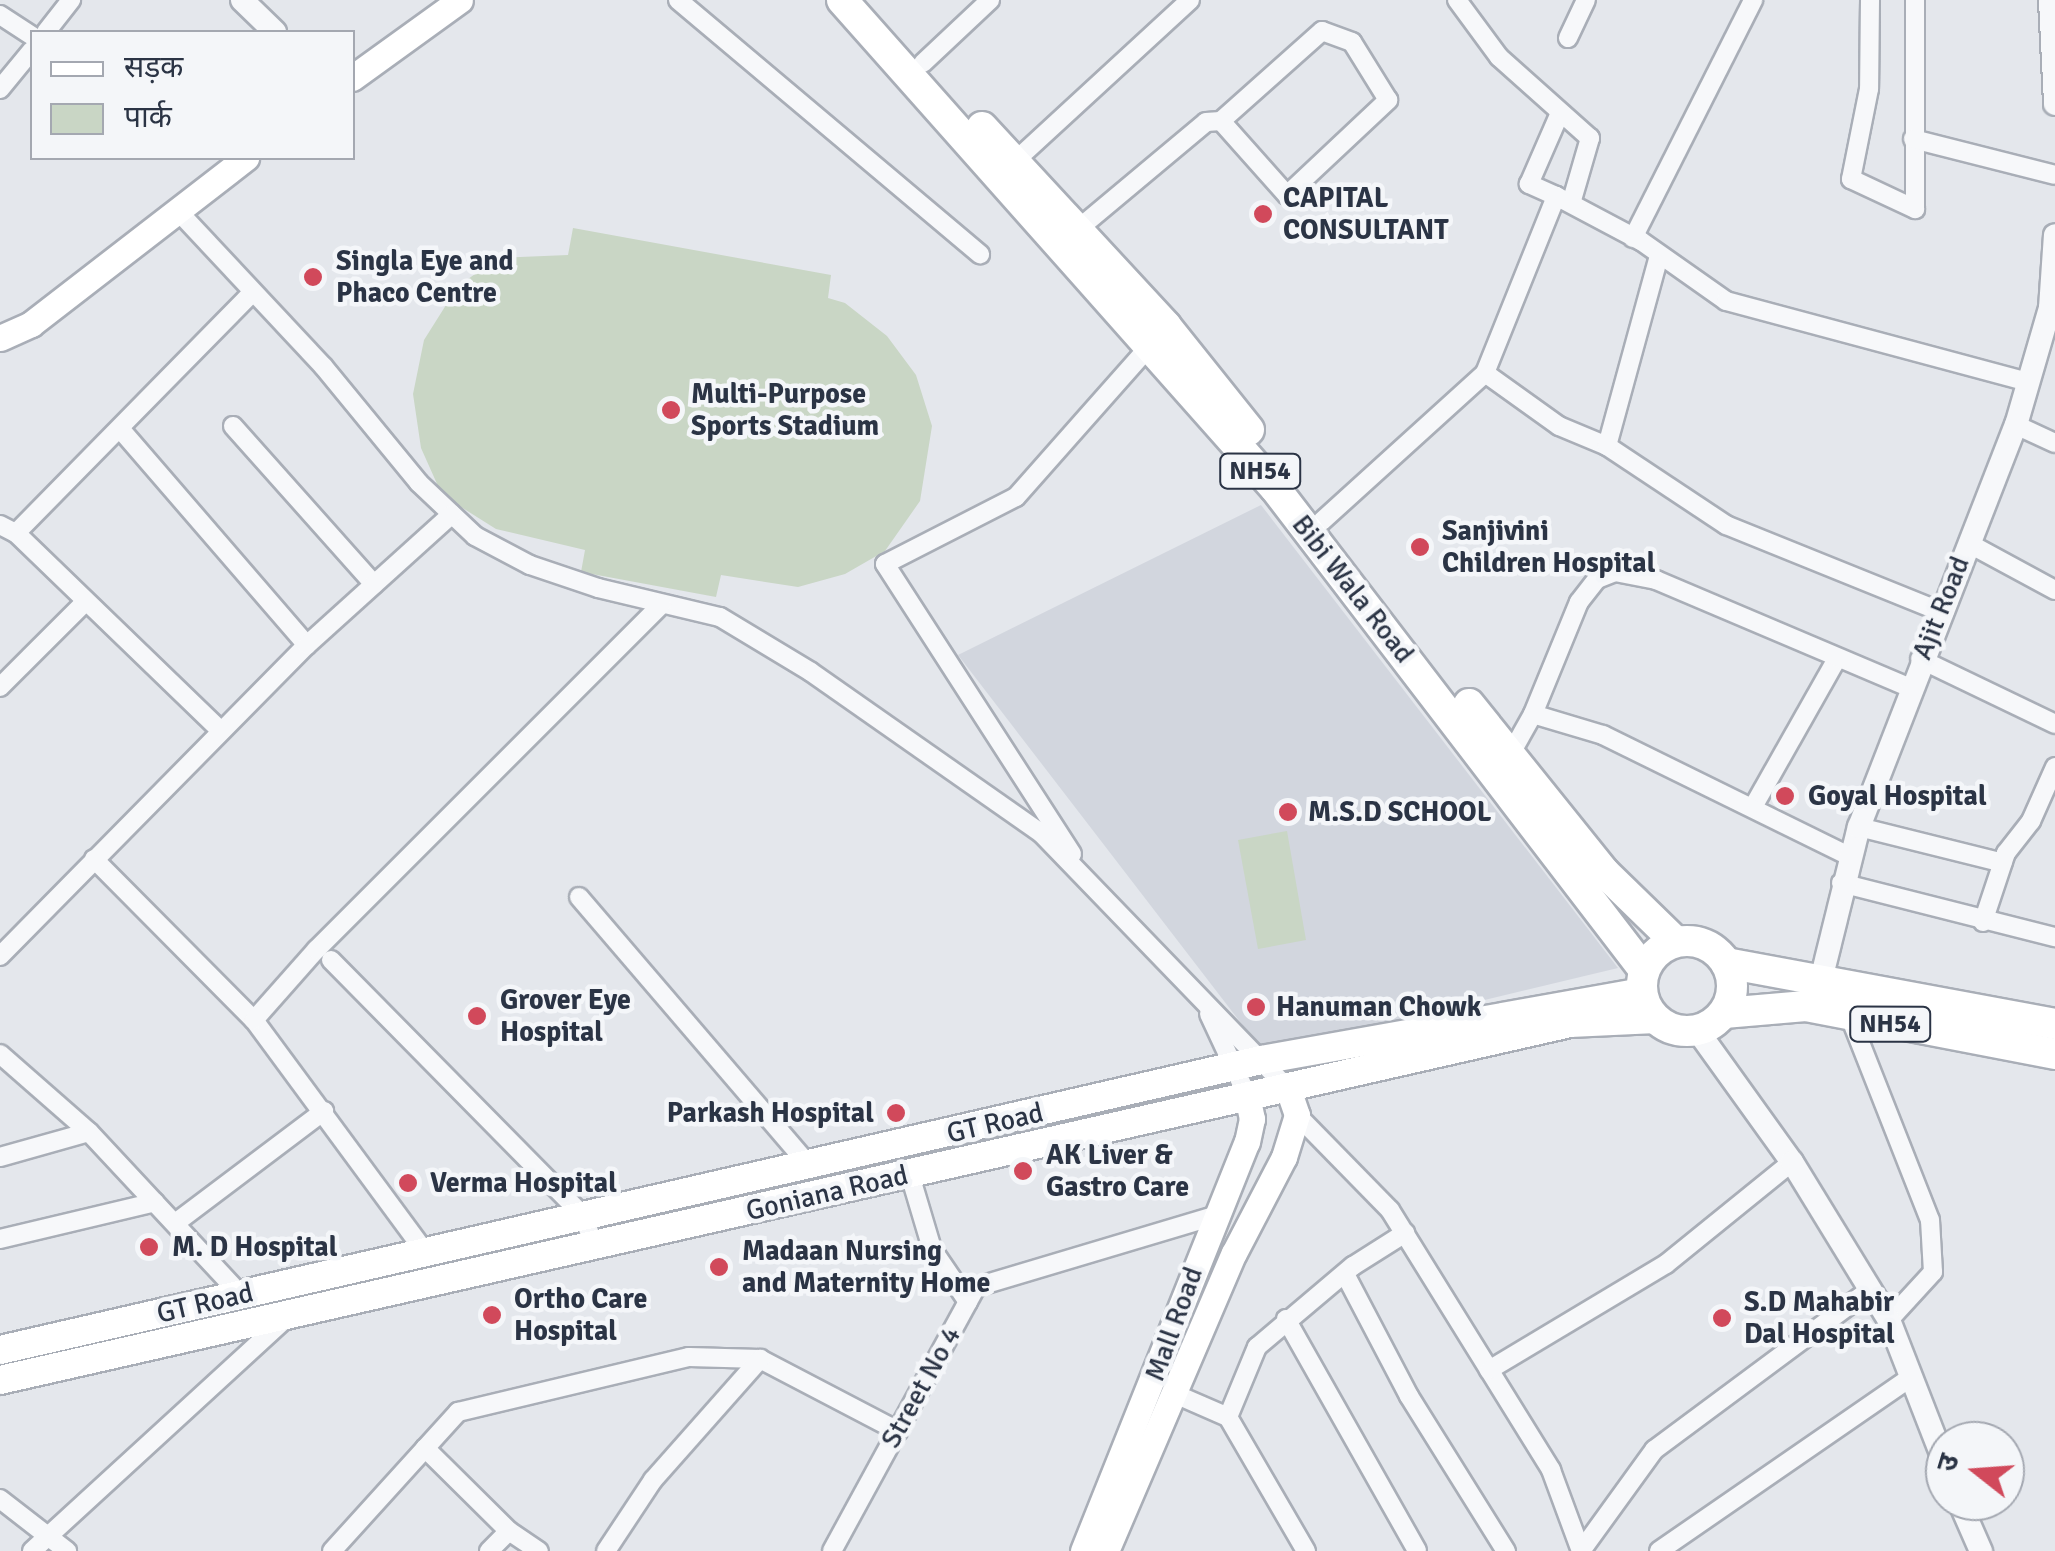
<!DOCTYPE html>
<meta charset="utf-8">
<style>
body{margin:0}
#map{position:relative;width:2055px;height:1551px;overflow:hidden;background:#e4e7ec;font-family:Signika,"Noto Sans Devanagari",sans-serif}
div>[style]{position:absolute}
.built>*{inset:0;background:#d2d6de}
.green>*{inset:0;background:#c9d6c5}
.roads{filter:drop-shadow(2px 0 #a9aeb7) drop-shadow(-2px 0 #a9aeb7) drop-shadow(0 2px #a9aeb7) drop-shadow(0 -2px #a9aeb7)}
.minor>*{height:18px;margin:-9px;padding:0 9px;transform-origin:9px;border-radius:9px;background:#f7f8fa}
.tertiary>*{height:22px;margin:-11px;padding:0 11px;transform-origin:11px;border-radius:11px;background:#f7f8fa}
.secondary>*{height:25px;margin:-12.5px;padding:0 12.5px;transform-origin:12.5px;border-radius:12.5px;background:#fff}
.primary>*{height:28px;margin:-14px;padding:0 14px;transform-origin:14px;border-radius:14px;background:#fff}
.trunk>*{height:30px;margin:-15px;padding:0 15px;transform-origin:15px;border-radius:15px;background:#fff}
.trunk>.ring{margin:-15px;padding:0;box-sizing:content-box;background:none;border:30px solid #fff;border-radius:50%}
.dots>*{width:28px;height:28px;translate:-50% -50%;box-sizing:border-box;border:5px solid #f4f6f9;border-radius:50%}
span{translate:-50% -50%;white-space:nowrap;text-align:center;line-height:1.15;-webkit-text-stroke:9px #f4f6f9;paint-order:stroke}
.shield-label span{padding:2px 8px;background:#f4f6f9;border:2px solid;border-radius:8px;-webkit-text-stroke-width:0}
.shield-label{font-size:25px;color:#2b3445;font-weight:700}
.poi-label{font-size:28px;color:#2b3445;font-weight:700}
.left{translate:0 -50%;text-align:left}
.right{translate:-100% -50%;text-align:right}
.street-label{font-size:28px;color:#2b3445}
.legend{position:absolute;left:30px;top:30px;width:325px;height:130px;box-sizing:border-box;background:#f4f6f9;border:2px solid #a4a8b1;margin:0;padding:12px 18px;list-style:none;font-size:30px;color:#2b3445}
.legend li{display:flex;align-items:center;gap:20px;height:50px}
.legend b{width:50px;border:2px solid #a4a8b1}
.north{position:absolute;left:1925px;top:1421px;width:100px;height:100px;box-sizing:border-box;background:#f4f6f9;border:2px solid #a4a8b1;border-radius:50%;rotate:287deg;font-size:28px;font-weight:700;line-height:40px;text-align:center;color:#2b3445}
.north::after{content:'';display:block;margin:auto;width:35px;height:45px;background:#d1495b;clip-path:polygon(50% 0,100% 100%,50% 72%,0 100%)}
</style>
<div id="map">
<div class="built">
<i style="clip-path:polygon(1261px 505px,1618px 968px,1264px 1053px,958px 655px)"></i>
</div>
<div class="green">
<i style="clip-path:polygon(573px 228px,831px 275px,828px 298px,845px 303px,887px 336px,916px 375px,932px 426px,920px 501px,885px 551px,845px 574px,798px 587px,721px 575px,716px 597px,581px 572px,585px 550px,496px 529px,442px 495px,421px 448px,413px 394px,424px 340px,458px 286px,498px 258px,568px 255px)"></i>
<i style="clip-path:polygon(1287px 831px,1306px 940px,1258px 949px,1238px 840px)"></i>
</div>
<div class="roads">
<div class="minor">
<i style="left:678px;top:0;width:395px;rotate:40.1deg"></i>
<i style="left:1457px;top:0;width:71px;rotate:53.6deg"></i>
<i style="left:1499px;top:57px;width:122px;rotate:41.7deg"></i>
<i style="left:1590px;top:138px;width:65px;rotate:106.2deg"></i>
<i style="left:1870px;top:0;width:89px;rotate:90.6deg"></i>
<i style="left:1869px;top:89px;width:92px;rotate:101.3deg"></i>
<i style="left:1851px;top:179px;width:71px;rotate:25.1deg"></i>
<i style="left:1915px;top:209px;width:209px;rotate:-90deg"></i>
<i style="left:0;top:15px;width:38px;rotate:33deg"></i>
<i style="left:46px;top:32px;width:41px;rotate:-52deg"></i>
<i style="left:1568px;top:38px;width:42px;rotate:-64.7deg"></i>
<i style="left:923px;top:63px;width:92px;rotate:-43.2deg"></i>
<i style="left:0;top:89px;width:50px;rotate:-50.6deg"></i>
<i style="left:1913px;top:139px;width:146px;rotate:14.2deg"></i>
<i style="left:1014px;top:162px;width:239px;rotate:-42.6deg"></i>
<i style="left:1556px;top:196px;width:30px;rotate:-156deg"></i>
<i style="left:1529px;top:184px;width:77px;rotate:-66.4deg"></i>
<i style="left:177px;top:210px;width:214px;rotate:46.9deg"></i>
<i style="left:323px;top:366px;width:151px;rotate:50.6deg"></i>
<i style="left:419px;top:483px;width:77px;rotate:43.4deg"></i>
<i style="left:475px;top:536px;width:62px;rotate:27.8deg"></i>
<i style="left:530px;top:565px;width:72px;rotate:18.7deg"></i>
<i style="left:598px;top:588px;width:125px;rotate:13.4deg"></i>
<i style="left:720px;top:617px;width:106px;rotate:31.1deg"></i>
<i style="left:811px;top:672px;width:281px;rotate:35deg"></i>
<i style="left:1041px;top:833px;width:356px;rotate:46deg"></i>
<i style="left:1077px;top:230px;width:168px;rotate:-39.9deg"></i>
<i style="left:1206px;top:122px;width:15px;rotate:-4deg"></i>
<i style="left:1221px;top:121px;width:99px;rotate:48.3deg"></i>
<i style="left:1287px;top:195px;width:139px;rotate:-43.2deg"></i>
<i style="left:1388px;top:100px;width:68px;rotate:-121.8deg"></i>
<i style="left:1352px;top:42px;width:32px;rotate:-160deg"></i>
<i style="left:1322px;top:31px;width:135px;rotate:138.3deg"></i>
<i style="left:1633px;top:238px;width:267px;rotate:-63.2deg"></i>
<i style="left:1485px;top:373px;width:91px;rotate:35.6deg"></i>
<i style="left:1559px;top:426px;width:52px;rotate:22.6deg"></i>
<i style="left:1607px;top:446px;width:143px;rotate:33.6deg"></i>
<i style="left:1726px;top:525px;width:230px;rotate:22deg"></i>
<i style="left:2016px;top:425px;width:43px;rotate:24.8deg"></i>
<i style="left:233px;top:426px;width:212px;rotate:48.3deg"></i>
<i style="left:122px;top:431px;width:283px;rotate:49.2deg"></i>
<i style="left:1607px;top:446px;width:194px;rotate:-74.7deg"></i>
<i style="left:1322px;top:521px;width:220px;rotate:-42.2deg"></i>
<i style="left:1485px;top:373px;width:191px;rotate:-68.1deg"></i>
<i style="left:1556px;top:196px;width:96px;rotate:27.9deg"></i>
<i style="left:1641px;top:241px;width:104px;rotate:35.2deg"></i>
<i style="left:1726px;top:301px;width:314px;rotate:15deg"></i>
<i style="left:0;top:525px;width:18px;rotate:27deg"></i>
<i style="left:16px;top:533px;width:337px;rotate:-45.5deg"></i>
<i style="left:16px;top:533px;width:285px;rotate:44deg"></i>
<i style="left:1968px;top:543px;width:99px;rotate:28.4deg"></i>
<i style="left:1920px;top:659px;width:150px;rotate:25.7deg"></i>
<i style="left:0;top:687px;width:117px;rotate:-45deg"></i>
<i style="left:1510px;top:755px;width:47px;rotate:-60.7deg"></i>
<i style="left:1753px;top:807px;width:169px;rotate:-60.5deg"></i>
<i style="left:1859px;top:827px;width:148px;rotate:14deg"></i>
<i style="left:1072px;top:854px;width:345px;rotate:-122.8deg"></i>
<i style="left:885px;top:564px;width:147px;rotate:-27.1deg"></i>
<i style="left:1016px;top:497px;width:207px;rotate:-48.5deg"></i>
<i style="left:1849px;top:856px;width:274px;rotate:-153.8deg"></i>
<i style="left:1603px;top:735px;width:73px;rotate:-163.3deg"></i>
<i style="left:1533px;top:714px;width:121px;rotate:-67.7deg"></i>
<i style="left:1579px;top:602px;width:29px;rotate:-52deg"></i>
<i style="left:1597px;top:579px;width:19px;rotate:-21deg"></i>
<i style="left:1615px;top:572px;width:42px;rotate:11deg"></i>
<i style="left:1656px;top:580px;width:274px;rotate:23deg"></i>
<i style="left:94px;top:859px;width:227px;rotate:45.2deg"></i>
<i style="left:254px;top:1020px;width:290px;rotate:53.6deg"></i>
<i style="left:1841px;top:883px;width:221px;rotate:14.2deg"></i>
<i style="left:579px;top:897px;width:353px;rotate:49.4deg"></i>
<i style="left:1983px;top:922px;width:73px;rotate:-71.6deg"></i>
<i style="left:2006px;top:853px;width:41px;rotate:-52deg"></i>
<i style="left:2031px;top:821px;width:59px;rotate:-66deg"></i>
<i style="left:0;top:956px;width:437px;rotate:-45.4deg"></i>
<i style="left:307px;top:645px;width:195px;rotate:-42.1deg"></i>
<i style="left:331px;top:960px;width:361px;rotate:45.4deg"></i>
<i style="left:584px;top:1217px;width:31px;rotate:71deg"></i>
<i style="left:1209px;top:1014px;width:89px;rotate:64.9deg"></i>
<i style="left:1850px;top:1017px;width:218px;rotate:68.5deg"></i>
<i style="left:1930px;top:1220px;width:52px;rotate:86.7deg"></i>
<i style="left:1933px;top:1272px;width:65px;rotate:132.5deg"></i>
<i style="left:254px;top:1020px;width:94px;rotate:-48.5deg"></i>
<i style="left:316px;top:950px;width:489px;rotate:-45deg"></i>
<i style="left:0;top:1054px;width:118px;rotate:41.2deg"></i>
<i style="left:89px;top:1132px;width:223px;rotate:47deg"></i>
<i style="left:1297px;top:1115px;width:133px;rotate:45.6deg"></i>
<i style="left:1390px;top:1210px;width:306px;rotate:58.2deg"></i>
<i style="left:1551px;top:1470px;width:86px;rotate:69.7deg"></i>
<i style="left:0;top:1157px;width:92px;rotate:-15.7deg"></i>
<i style="left:910px;top:1175px;width:77px;rotate:73.4deg"></i>
<i style="left:932px;top:1249px;width:64px;rotate:55.8deg"></i>
<i style="left:178px;top:1221px;width:183px;rotate:-37deg"></i>
<i style="left:0;top:1239px;width:159px;rotate:-13.4deg"></i>
<i style="left:1346px;top:1276px;width:136px;rotate:62.3deg"></i>
<i style="left:1409px;top:1396px;width:183px;rotate:58deg"></i>
<i style="left:1286px;top:1319px;width:266px;rotate:60.5deg"></i>
<i style="left:1489px;top:1370px;width:206px;rotate:-30.9deg"></i>
<i style="left:1666px;top:1264px;width:162px;rotate:-39deg"></i>
<i style="left:1175px;top:1394px;width:58px;rotate:23.5deg"></i>
<i style="left:1228px;top:1417px;width:155px;rotate:59.8deg"></i>
<i style="left:1228px;top:1417px;width:76px;rotate:-67.5deg"></i>
<i style="left:1257px;top:1347px;width:126px;rotate:-40.2deg"></i>
<i style="left:1353px;top:1266px;width:62px;rotate:-32.4deg"></i>
<i style="left:425px;top:1448px;width:118px;rotate:44.7deg"></i>
<i style="left:509px;top:1531px;width:36px;rotate:34deg"></i>
<i style="left:0;top:1499px;width:85px;rotate:37.8deg"></i>
<i style="left:32px;top:1551px;width:345px;rotate:-42.5deg"></i>
<i style="left:332px;top:1551px;width:188px;rotate:-47.8deg"></i>
<i style="left:458px;top:1412px;width:237px;rotate:-13.4deg"></i>
<i style="left:689px;top:1357px;width:71px;rotate:1.6deg"></i>
<i style="left:760px;top:1359px;width:156px;rotate:27.6deg"></i>
<i style="left:489px;top:1551px;width:28px;rotate:-45deg"></i>
<i style="left:606px;top:1551px;width:85px;rotate:-56.5deg"></i>
<i style="left:653px;top:1480px;width:162px;rotate:-48.5deg"></i>
<i style="left:832px;top:1551px;width:301px;rotate:-61.4deg"></i>
<i style="left:976px;top:1287px;width:252px;rotate:-16.6deg"></i>
<i style="left:1581px;top:1551px;width:125px;rotate:-54.1deg"></i>
<i style="left:1654px;top:1450px;width:270px;rotate:-36.6deg"></i>
<i style="left:1659px;top:1551px;width:306px;rotate:-34.6deg"></i>
</div>
<div class="tertiary">
<i style="left:242px;top:0;width:46px;rotate:44.1deg"></i>
<i style="left:2050px;top:0;width:104px;rotate:87.2deg"></i>
<i style="left:1821px;top:980px;width:158px;rotate:-76.1deg"></i>
<i style="left:1859px;top:827px;width:432px;rotate:-68.7deg"></i>
<i style="left:2016px;top:425px;width:122px;rotate:-73.8deg"></i>
<i style="left:2050px;top:308px;width:73px;rotate:-86.1deg"></i>
<i style="left:1697px;top:1030px;width:163px;rotate:54.3deg"></i>
<i style="left:1792px;top:1162px;width:185px;rotate:58.5deg"></i>
<i style="left:1889px;top:1320px;width:155px;rotate:68.7deg"></i>
<i style="left:1959px;top:1501px;width:55px;rotate:66.3deg"></i>
</div>
<div class="secondary">
<i style="left:352px;top:78px;width:133px;rotate:-35.8deg"></i>
<i style="left:0;top:338px;width:34px;rotate:-24deg"></i>
<i style="left:31px;top:324px;width:272px;rotate:-37.7deg"></i>
<i style="left:1083px;top:1551px;width:441px;rotate:-68.2deg"></i>
<i style="left:1247px;top:1142px;width:24px;rotate:-78deg"></i>
<i style="left:1252px;top:1119px;width:25px;rotate:-102deg"></i>
<i style="left:1106px;top:1551px;width:324px;rotate:-66.8deg"></i>
<i style="left:1234px;top:1253px;width:108px;rotate:-62.5deg"></i>
<i style="left:1284px;top:1157px;width:44px;rotate:-72.8deg"></i>
<i style="left:1297px;top:1115px;width:28px;rotate:-109deg"></i>
</div>
<div class="primary">
<i style="left:0;top:1350px;width:1294px;rotate:-12.95deg"></i>
<i style="left:1261px;top:1060px;width:387px;rotate:-10.1deg"></i>
<i style="left:0;top:1380px;width:1610px;rotate:-12.81deg"></i>
<i style="left:1570px;top:1023px;width:86px;rotate:-2.7deg"></i>
</div>
<div class="trunk">
<i style="left:842px;top:0;width:652px;rotate:48.42deg"></i>
<i style="left:1275px;top:488px;width:607px;rotate:52.56deg"></i>
<i style="left:982px;top:127px;width:271px;rotate:47.2deg"></i>
<i style="left:1166px;top:326px;width:133px;rotate:51.4deg"></i>
<i style="left:1469px;top:704px;width:216px;rotate:51.2deg"></i>
<i style="left:1604px;top:872px;width:100px;rotate:44.2deg"></i>
<i class="ring" style="left:1642px;top:941px;width:60px;height:60px"></i>
<i style="left:1726px;top:963px;width:335px;rotate:10.5deg"></i>
<i style="left:1724px;top:1013px;width:82px;rotate:-4.9deg"></i>
<i style="left:1806px;top:1006px;width:254px;rotate:10.9deg"></i>
</div>
</div>
<div class="dots">
<i style="left:1263px;top:214px;background:#d1495b"></i>
<i style="left:313px;top:277px;background:#d1495b"></i>
<i style="left:671px;top:410px;background:#d1495b"></i>
<i style="left:1420px;top:547px;background:#d1495b"></i>
<i style="left:1785px;top:796px;background:#d1495b"></i>
<i style="left:1288px;top:812px;background:#d1495b"></i>
<i style="left:1256px;top:1007px;background:#d1495b"></i>
<i style="left:477px;top:1016px;background:#d1495b"></i>
<i style="left:896px;top:1113px;background:#d1495b"></i>
<i style="left:1023px;top:1171px;background:#d1495b"></i>
<i style="left:408px;top:1183px;background:#d1495b"></i>
<i style="left:149px;top:1247px;background:#d1495b"></i>
<i style="left:719px;top:1267px;background:#d1495b"></i>
<i style="left:492px;top:1315px;background:#d1495b"></i>
<i style="left:1722px;top:1318px;background:#d1495b"></i>
</div>
<div class="shield-label">
<span style="left:1260px;top:471px">NH54</span>
<span style="left:1890px;top:1024px">NH54</span>
</div>
<div class="poi-label">
<span class="left" style="left:1283px;top:214px">CAPITAL<br>CONSULTANT</span>
<span class="left" style="left:336px;top:277px">Singla Eye and<br>Phaco Centre</span>
<span class="left" style="left:691px;top:410px">Multi-Purpose<br>Sports Stadium</span>
<span class="left" style="left:1442px;top:547px">Sanjivini<br>Children Hospital</span>
<span class="left" style="left:1808px;top:796px">Goyal Hospital</span>
<span class="left" style="left:1308px;top:812px">M.S.D SCHOOL</span>
<span class="left" style="left:500px;top:1016px">Grover Eye<br>Hospital</span>
<span class="left" style="left:1276px;top:1007px">Hanuman Chowk</span>
<span class="right" style="left:874px;top:1113px">Parkash Hospital</span>
<span class="left" style="left:1046px;top:1171px">AK Liver &amp;<br>Gastro Care</span>
<span class="left" style="left:430px;top:1183px">Verma Hospital</span>
<span class="left" style="left:172px;top:1247px">M. D Hospital</span>
<span class="left" style="left:742px;top:1267px">Madaan Nursing<br>and Maternity Home</span>
<span class="left" style="left:514px;top:1315px">Ortho Care<br>Hospital</span>
<span class="left" style="left:1744px;top:1318px">S.D Mahabir<br>Dal Hospital</span>
</div>
<div class="street-label">
<span style="left:1353px;top:589px;rotate:52deg">Bibi Wala Road</span>
<span style="left:1941px;top:608px;rotate:-68deg">Ajit Road</span>
<span style="left:995px;top:1123px;rotate:-13deg">GT Road</span>
<span style="left:827px;top:1193px;rotate:-13deg">Goniana Road</span>
<span style="left:205px;top:1303px;rotate:-13deg">GT Road</span>
<span style="left:1174px;top:1324px;rotate:-70deg">Mall Road</span>
<span style="left:921px;top:1387px;rotate:-61deg">Street No 4</span>
</div>
<ul class="legend">
<li><b style="height:12px;background:#fff"></b>सड़क</li>
<li><b style="height:28px;background:#c9d6c5"></b>पार्क</li>
</ul>
<div class="north">उ</div>
</div>
